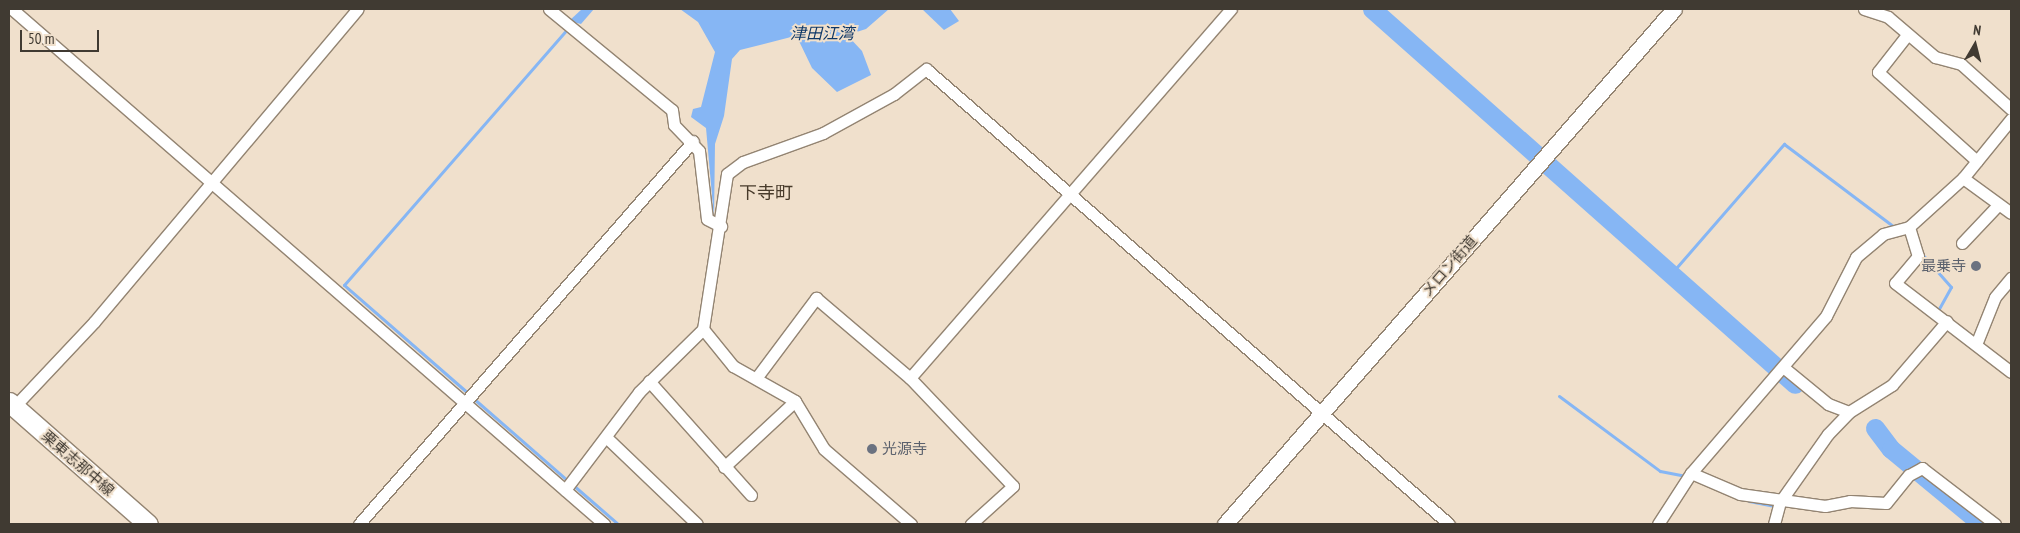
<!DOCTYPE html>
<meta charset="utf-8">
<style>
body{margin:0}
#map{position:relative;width:2020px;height:533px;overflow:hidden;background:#f0e0cc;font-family:"PT Sans Narrow","Noto Sans JP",sans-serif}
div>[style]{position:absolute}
.water>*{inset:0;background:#86b6f4}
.stream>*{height:3px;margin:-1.5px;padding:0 1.5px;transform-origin:1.5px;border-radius:1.5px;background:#86b6f4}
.river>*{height:19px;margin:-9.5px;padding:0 9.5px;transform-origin:9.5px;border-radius:9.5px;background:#86b6f4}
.roads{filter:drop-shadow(1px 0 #938472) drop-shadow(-1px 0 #938472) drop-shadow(0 1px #938472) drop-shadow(0 -1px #938472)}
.minor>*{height:11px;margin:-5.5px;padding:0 5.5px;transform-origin:5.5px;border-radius:5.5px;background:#fff}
.tertiary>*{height:15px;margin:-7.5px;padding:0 7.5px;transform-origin:7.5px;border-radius:7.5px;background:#fff}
.primary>*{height:19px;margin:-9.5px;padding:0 9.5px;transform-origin:9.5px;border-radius:9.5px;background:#fff}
.dots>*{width:14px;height:14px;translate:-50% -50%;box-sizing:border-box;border:2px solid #f0e0cc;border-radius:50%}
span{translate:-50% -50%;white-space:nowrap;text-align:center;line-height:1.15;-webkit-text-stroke:4px #f0e0cc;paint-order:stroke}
.street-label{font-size:15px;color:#403a32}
.worship-label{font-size:15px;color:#5b616d}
.right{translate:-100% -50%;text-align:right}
.left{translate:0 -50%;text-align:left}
.water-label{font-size:16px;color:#0e3767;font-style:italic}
.quarter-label{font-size:18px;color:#483b2b}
.frame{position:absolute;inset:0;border:10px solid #403a32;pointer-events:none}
.north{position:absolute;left:1950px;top:20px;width:50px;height:50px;-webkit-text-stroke:4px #f0e0cc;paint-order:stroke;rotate:8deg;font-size:14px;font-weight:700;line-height:20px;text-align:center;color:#403a32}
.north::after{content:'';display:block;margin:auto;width:18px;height:22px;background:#403a32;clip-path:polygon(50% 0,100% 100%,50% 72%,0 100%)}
.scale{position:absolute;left:20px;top:30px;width:79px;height:22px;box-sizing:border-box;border:2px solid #403a32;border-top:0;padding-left:6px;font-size:15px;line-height:18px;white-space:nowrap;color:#403a32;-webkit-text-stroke:4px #f0e0cc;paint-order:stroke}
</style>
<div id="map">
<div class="water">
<i style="clip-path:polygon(582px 9px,594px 9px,581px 24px,569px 21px)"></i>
<i style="clip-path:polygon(680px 9px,889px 9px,866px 29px,847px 35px,862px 51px,871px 75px,837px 92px,812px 68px,798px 39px,791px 37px,740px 50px,732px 59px,724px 116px,715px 144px,714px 218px,706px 128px,691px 117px,693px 109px,701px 107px,715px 52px,698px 22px)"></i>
<i style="clip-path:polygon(922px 9px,950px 9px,959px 21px,944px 30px)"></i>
</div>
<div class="stream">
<i style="left:1922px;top:254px;width:44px;rotate:48.7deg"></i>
<i style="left:1951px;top:287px;width:26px;rotate:119deg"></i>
<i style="left:1670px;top:275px;width:174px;rotate:-49deg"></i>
<i style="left:1784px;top:144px;width:138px;rotate:37deg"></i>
<i style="left:469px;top:394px;width:166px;rotate:-138.9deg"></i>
<i style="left:344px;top:285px;width:336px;rotate:-48.9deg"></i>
<i style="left:1559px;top:396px;width:126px;rotate:36.6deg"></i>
<i style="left:1660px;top:471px;width:25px;rotate:11deg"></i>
<i style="left:473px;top:398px;width:126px;rotate:41.1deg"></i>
<i style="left:573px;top:485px;width:60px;rotate:40.9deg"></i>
<i style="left:1749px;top:501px;width:26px;rotate:11deg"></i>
</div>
<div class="river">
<i style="left:1372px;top:9px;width:565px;rotate:41.56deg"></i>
<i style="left:1875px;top:428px;width:26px;rotate:53deg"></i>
<i style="left:1891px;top:449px;width:118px;rotate:39.5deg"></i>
</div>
<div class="roads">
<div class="minor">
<i style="left:12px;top:9px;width:785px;rotate:41.02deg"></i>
<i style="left:549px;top:9px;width:159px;rotate:39.4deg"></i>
<i style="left:672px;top:110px;width:15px;rotate:82deg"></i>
<i style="left:674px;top:125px;width:36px;rotate:46deg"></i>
<i style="left:699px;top:151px;width:68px;rotate:83.3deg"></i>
<i style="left:707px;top:219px;width:16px;rotate:27deg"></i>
<i style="left:1864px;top:9px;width:25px;rotate:18deg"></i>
<i style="left:1888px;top:17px;width:62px;rotate:40.4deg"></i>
<i style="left:1935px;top:57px;width:27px;rotate:15deg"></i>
<i style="left:1961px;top:64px;width:67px;rotate:42deg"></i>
<i style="left:1907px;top:35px;width:47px;rotate:128.1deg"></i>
<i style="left:1878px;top:72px;width:133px;rotate:42deg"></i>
<i style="left:2011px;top:119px;width:76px;rotate:129.1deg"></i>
<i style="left:1963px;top:178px;width:73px;rotate:137.8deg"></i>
<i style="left:1909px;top:227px;width:30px;rotate:73deg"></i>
<i style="left:1918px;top:256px;width:35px;rotate:130deg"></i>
<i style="left:1895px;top:283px;width:146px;rotate:37.5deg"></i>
<i style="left:1963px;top:178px;width:59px;rotate:36.1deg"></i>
<i style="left:1962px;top:243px;width:51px;rotate:-46.6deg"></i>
<i style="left:703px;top:329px;width:48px;rotate:51deg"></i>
<i style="left:733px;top:366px;width:71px;rotate:29.4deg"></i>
<i style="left:795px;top:401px;width:56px;rotate:58.9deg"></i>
<i style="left:824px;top:449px;width:115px;rotate:40.8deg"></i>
<i style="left:1977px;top:342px;width:48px;rotate:-68.2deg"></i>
<i style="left:1995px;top:297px;width:25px;rotate:-50deg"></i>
<i style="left:1783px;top:367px;width:58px;rotate:39.4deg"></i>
<i style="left:1828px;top:404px;width:22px;rotate:21deg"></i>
<i style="left:757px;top:377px;width:99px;rotate:-53.2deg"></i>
<i style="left:816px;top:298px;width:123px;rotate:40.4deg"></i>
<i style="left:910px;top:378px;width:149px;rotate:46.4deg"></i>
<i style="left:1013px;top:486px;width:57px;rotate:137.9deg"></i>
<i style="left:910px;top:378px;width:489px;rotate:-49deg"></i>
<i style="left:649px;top:381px;width:153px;rotate:48.2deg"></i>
<i style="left:12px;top:409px;width:120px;rotate:-46.7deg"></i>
<i style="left:94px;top:322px;width:409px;rotate:-49.9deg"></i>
<i style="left:607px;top:438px;width:124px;rotate:43.7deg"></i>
<i style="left:724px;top:467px;width:97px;rotate:-42.9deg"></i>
<i style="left:1691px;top:473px;width:53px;rotate:23.2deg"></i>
<i style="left:1740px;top:494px;width:86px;rotate:8deg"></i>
<i style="left:1825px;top:506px;width:25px;rotate:-11deg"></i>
<i style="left:1850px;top:501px;width:36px;rotate:3deg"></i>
<i style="left:1886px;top:503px;width:36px;rotate:-51deg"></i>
<i style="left:1909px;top:475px;width:15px;rotate:-28deg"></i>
<i style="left:1922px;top:468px;width:92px;rotate:37.5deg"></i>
<i style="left:565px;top:490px;width:123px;rotate:-52.9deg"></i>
<i style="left:639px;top:392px;width:90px;rotate:-44.5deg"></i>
<i style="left:703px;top:329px;width:157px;rotate:-81.2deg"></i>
<i style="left:727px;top:174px;width:20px;rotate:-37deg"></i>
<i style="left:743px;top:162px;width:85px;rotate:-19.9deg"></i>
<i style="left:823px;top:133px;width:81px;rotate:-28.8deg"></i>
<i style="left:894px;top:94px;width:41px;rotate:-38deg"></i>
<i style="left:926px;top:69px;width:693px;rotate:41.02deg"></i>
<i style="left:359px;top:524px;width:508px;rotate:-48.91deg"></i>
<i style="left:1658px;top:524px;width:61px;rotate:-57.1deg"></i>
<i style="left:1691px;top:473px;width:207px;rotate:-49.3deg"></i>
<i style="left:1826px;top:316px;width:66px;rotate:-63deg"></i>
<i style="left:1856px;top:257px;width:35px;rotate:-40deg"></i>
<i style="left:1883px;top:234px;width:27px;rotate:-15deg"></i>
<i style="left:1774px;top:524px;width:23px;rotate:-75deg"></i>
<i style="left:1780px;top:502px;width:83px;rotate:-54.8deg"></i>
<i style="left:1828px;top:434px;width:30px;rotate:-46deg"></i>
<i style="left:1849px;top:412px;width:51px;rotate:-32.1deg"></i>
<i style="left:1892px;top:385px;width:84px;rotate:-49.3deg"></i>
</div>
<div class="tertiary">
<i style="left:1225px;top:524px;width:683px;rotate:-48.92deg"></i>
</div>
<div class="primary">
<i style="left:9px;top:402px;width:185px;rotate:41.3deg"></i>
</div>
</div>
<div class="dots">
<i style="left:1976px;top:266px;background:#6b7280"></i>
<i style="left:872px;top:449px;background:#6b7280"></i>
</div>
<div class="street-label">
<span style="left:1449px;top:266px;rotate:-49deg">メロン街道</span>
<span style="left:78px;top:463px;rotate:41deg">栗東志那中線</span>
</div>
<div class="worship-label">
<span class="right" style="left:1966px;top:266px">最乗寺</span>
<span class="left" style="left:882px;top:449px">光源寺</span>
</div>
<div class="water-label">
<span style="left:822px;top:33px">津田江湾</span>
</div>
<div class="quarter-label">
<span style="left:766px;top:193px">下寺町</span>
</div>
<div class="frame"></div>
<div class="north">N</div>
<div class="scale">50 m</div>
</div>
